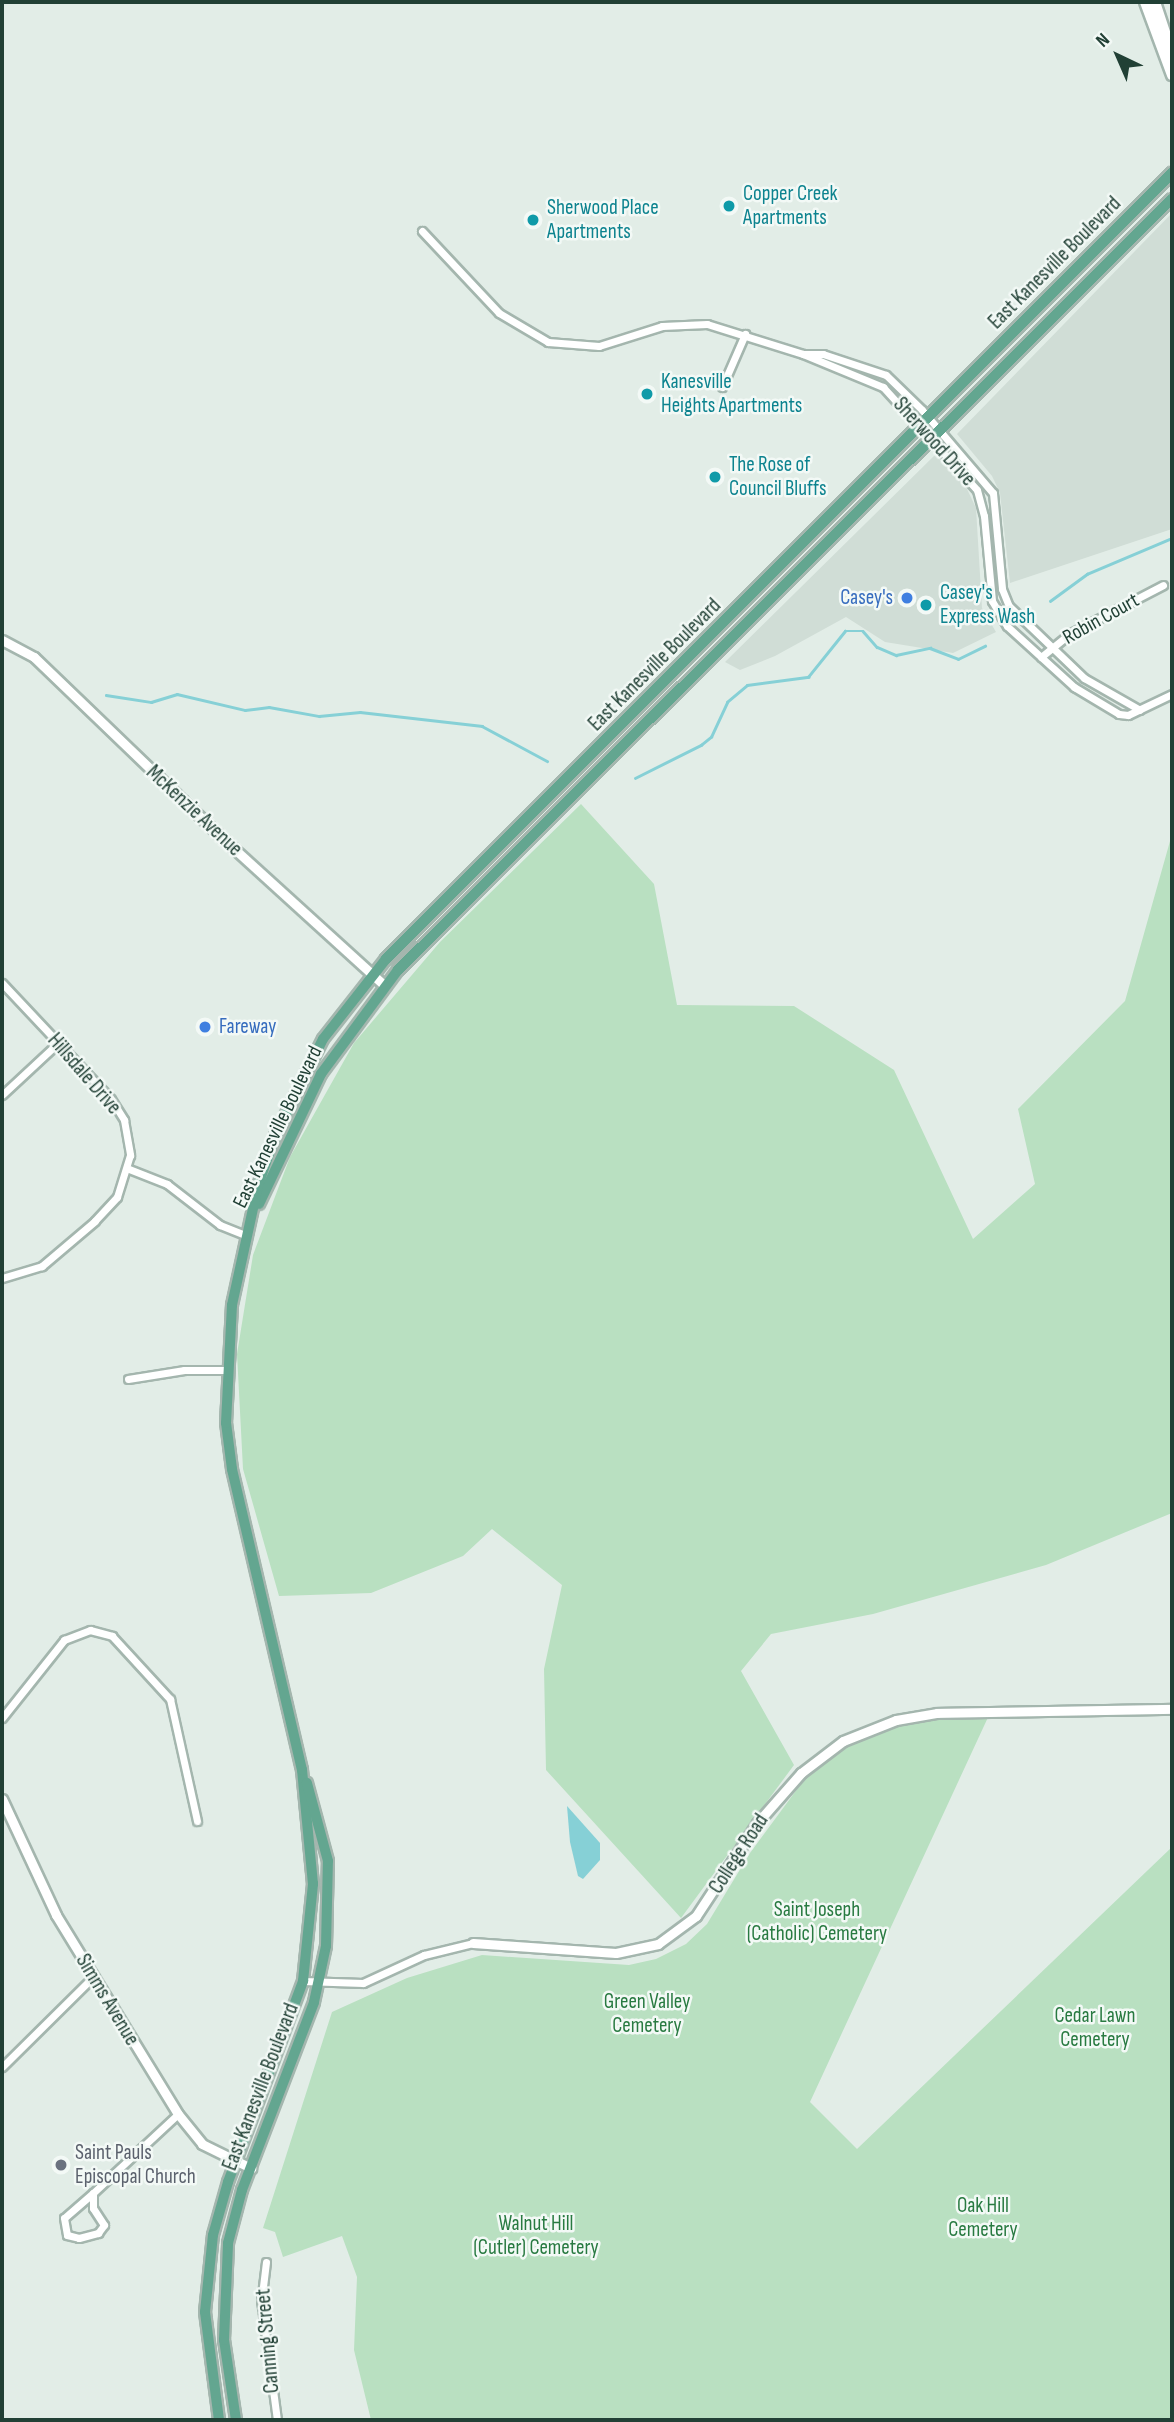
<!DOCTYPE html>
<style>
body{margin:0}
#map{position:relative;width:1174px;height:2422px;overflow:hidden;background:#e2ede7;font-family:"Sofia Sans Condensed",sans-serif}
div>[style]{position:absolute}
.built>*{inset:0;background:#d0ddd6}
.green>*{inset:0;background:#b9e0c1}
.water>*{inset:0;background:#86d0d6}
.stream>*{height:2.5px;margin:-1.25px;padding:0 1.25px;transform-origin:1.25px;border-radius:1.25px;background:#86d0d6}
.roads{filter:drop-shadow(2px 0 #a4b6ae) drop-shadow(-2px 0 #a4b6ae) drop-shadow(0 2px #a4b6ae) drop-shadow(0 -2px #a4b6ae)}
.minor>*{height:7px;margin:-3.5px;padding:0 3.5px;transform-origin:3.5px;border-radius:3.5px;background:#fff}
.tertiary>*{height:9px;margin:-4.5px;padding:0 4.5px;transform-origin:4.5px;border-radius:4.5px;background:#fff}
.secondary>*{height:10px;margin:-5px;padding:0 5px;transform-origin:5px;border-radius:5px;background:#fff}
.primary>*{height:10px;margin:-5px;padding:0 5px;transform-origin:5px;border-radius:5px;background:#63a690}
.dots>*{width:19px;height:19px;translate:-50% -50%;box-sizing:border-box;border:4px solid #f3f9f6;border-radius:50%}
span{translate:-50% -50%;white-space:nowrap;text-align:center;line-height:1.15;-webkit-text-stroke:5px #f3f9f6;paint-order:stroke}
.culture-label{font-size:21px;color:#0d838f}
.left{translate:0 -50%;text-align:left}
.street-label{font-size:21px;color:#214035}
.shop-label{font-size:21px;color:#366cbe}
.right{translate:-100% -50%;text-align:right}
.park-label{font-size:21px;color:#287a41}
.worship-label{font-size:21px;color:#5b616d}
.frame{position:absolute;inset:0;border:4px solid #214035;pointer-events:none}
.north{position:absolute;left:1083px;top:21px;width:70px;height:70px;-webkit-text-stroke:5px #f3f9f6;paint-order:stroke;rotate:316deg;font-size:19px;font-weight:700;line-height:28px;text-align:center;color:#214035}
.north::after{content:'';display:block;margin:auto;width:24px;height:32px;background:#214035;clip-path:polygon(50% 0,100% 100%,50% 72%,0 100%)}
</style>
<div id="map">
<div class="built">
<i style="clip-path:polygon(1172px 213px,1172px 529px,1010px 583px,1000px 493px,992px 476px,957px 434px)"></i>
<i style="clip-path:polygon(936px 454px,967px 489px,976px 508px,982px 608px,996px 632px,953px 653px,885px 642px,846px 617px,775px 656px,740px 670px,725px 662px)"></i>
</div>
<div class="green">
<i style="clip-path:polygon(581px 804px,654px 884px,677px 1005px,794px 1006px,894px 1070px,973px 1239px,1035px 1184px,1018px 1109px,1125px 1001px,1172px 834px,1172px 1513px,1046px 1565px,873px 1614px,771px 1634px,741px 1671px,794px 1765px,681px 1918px,546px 1770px,544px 1669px,562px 1585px,492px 1529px,463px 1556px,371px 1593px,279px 1596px,243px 1469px,237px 1354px,253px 1255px,290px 1157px,354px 1043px,440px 942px)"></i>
<i style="clip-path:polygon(990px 1713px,810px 2102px,857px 2149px,1172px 1847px,1172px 2420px,371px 2420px,354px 2350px,357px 2277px,342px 2236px,283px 2257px,275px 2232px,263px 2228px,332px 2012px,407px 1978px,482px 1955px,629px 1965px,656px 1959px,686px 1944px,707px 1924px,750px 1853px,823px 1754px,917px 1716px)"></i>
</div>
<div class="water">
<i style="clip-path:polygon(567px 1806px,600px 1843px,600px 1860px,583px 1879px,578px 1876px,570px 1842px)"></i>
</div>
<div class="stream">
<i style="left:1050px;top:601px;width:46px;rotate:-36.1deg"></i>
<i style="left:1087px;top:574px;width:92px;rotate:-23deg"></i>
<i style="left:106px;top:695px;width:46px;rotate:8.8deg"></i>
<i style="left:151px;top:702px;width:27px;rotate:-17deg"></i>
<i style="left:177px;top:694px;width:70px;rotate:13.2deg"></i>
<i style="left:245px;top:710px;width:24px;rotate:-7deg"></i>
<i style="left:269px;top:707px;width:51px;rotate:10.2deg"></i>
<i style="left:319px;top:716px;width:41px;rotate:-5.6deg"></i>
<i style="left:360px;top:712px;width:123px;rotate:6.5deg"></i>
<i style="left:482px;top:726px;width:74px;rotate:28.3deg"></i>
<i style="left:635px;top:778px;width:74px;rotate:-26.6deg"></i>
<i style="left:701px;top:745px;width:13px;rotate:-39deg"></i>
<i style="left:711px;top:737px;width:38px;rotate:-65deg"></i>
<i style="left:727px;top:702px;width:26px;rotate:-40deg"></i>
<i style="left:747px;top:685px;width:62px;rotate:-7.5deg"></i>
<i style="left:808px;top:677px;width:59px;rotate:-51.2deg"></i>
<i style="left:845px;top:631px;width:18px"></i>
<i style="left:863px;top:631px;width:21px;rotate:49deg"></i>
<i style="left:877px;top:647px;width:21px;rotate:23deg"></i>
<i style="left:896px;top:655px;width:35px;rotate:-12deg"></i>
<i style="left:930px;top:648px;width:30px;rotate:21deg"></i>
<i style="left:958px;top:659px;width:30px;rotate:-26deg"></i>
</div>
<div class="roads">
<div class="minor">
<i style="left:422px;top:231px;width:112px;rotate:46.8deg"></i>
<i style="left:499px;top:313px;width:57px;rotate:30.6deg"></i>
<i style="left:548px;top:342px;width:51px;rotate:4.5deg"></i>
<i style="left:599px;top:346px;width:66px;rotate:-17.6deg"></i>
<i style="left:662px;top:326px;width:45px;rotate:-2.5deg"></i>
<i style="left:707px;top:324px;width:101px;rotate:17.4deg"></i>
<i style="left:803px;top:354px;width:87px;rotate:22.4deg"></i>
<i style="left:883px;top:387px;width:139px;rotate:47.6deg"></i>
<i style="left:977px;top:490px;width:27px;rotate:75deg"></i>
<i style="left:984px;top:516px;width:85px;rotate:84.6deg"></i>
<i style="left:992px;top:601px;width:29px;rotate:59deg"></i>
<i style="left:1007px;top:626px;width:91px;rotate:42.3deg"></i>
<i style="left:1074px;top:687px;width:52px;rotate:31deg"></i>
<i style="left:1119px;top:714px;width:9px;rotate:6deg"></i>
<i style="left:1128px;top:715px;width:49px;rotate:-25.5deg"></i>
<i style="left:804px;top:354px;width:19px"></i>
<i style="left:823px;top:354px;width:66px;rotate:18.4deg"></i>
<i style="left:886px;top:375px;width:50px;rotate:44.2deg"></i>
<i style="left:922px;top:410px;width:109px;rotate:49.5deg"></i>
<i style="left:993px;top:493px;width:96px;rotate:84.6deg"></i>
<i style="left:1002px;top:589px;width:18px;rotate:68deg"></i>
<i style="left:1009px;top:606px;width:104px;rotate:43.8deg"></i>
<i style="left:1084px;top:678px;width:64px;rotate:29.7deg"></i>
<i style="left:722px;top:387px;width:58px;rotate:-66.5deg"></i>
<i style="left:1041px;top:657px;width:36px;rotate:-39deg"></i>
<i style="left:1069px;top:634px;width:106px;rotate:-27.5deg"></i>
<i style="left:2px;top:983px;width:159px;rotate:46.8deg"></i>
<i style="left:111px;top:1099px;width:25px;rotate:58deg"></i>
<i style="left:124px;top:1120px;width:36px;rotate:80deg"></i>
<i style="left:130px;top:1155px;width:44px;rotate:107.2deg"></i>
<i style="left:117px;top:1197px;width:33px;rotate:133deg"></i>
<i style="left:95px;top:1221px;width:70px;rotate:139.7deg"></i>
<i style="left:42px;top:1266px;width:42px;rotate:163.3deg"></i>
<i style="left:2px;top:1095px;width:76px;rotate:-42.9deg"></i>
<i style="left:129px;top:1169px;width:41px;rotate:21.5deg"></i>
<i style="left:167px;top:1184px;width:67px;rotate:37.7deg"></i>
<i style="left:220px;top:1225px;width:29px;rotate:22deg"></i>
<i style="left:128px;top:1379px;width:57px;rotate:-9.1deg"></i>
<i style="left:184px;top:1370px;width:42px"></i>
<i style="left:2px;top:1718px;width:100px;rotate:-51.5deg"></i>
<i style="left:64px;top:1640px;width:28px;rotate:-21deg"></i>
<i style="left:90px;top:1630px;width:23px;rotate:15deg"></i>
<i style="left:112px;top:1636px;width:86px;rotate:47.4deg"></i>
<i style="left:170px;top:1699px;width:125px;rotate:77.5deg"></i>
<i style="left:303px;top:1981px;width:60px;rotate:1.9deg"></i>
<i style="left:363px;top:1983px;width:67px;rotate:-24.7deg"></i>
<i style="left:424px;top:1955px;width:50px;rotate:-13.8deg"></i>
<i style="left:2px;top:2067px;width:128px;rotate:-44.7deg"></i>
<i style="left:93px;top:2193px;width:38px;rotate:139deg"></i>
<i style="left:64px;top:2218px;width:17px;rotate:80deg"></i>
<i style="left:67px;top:2235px;width:12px;rotate:14deg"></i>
<i style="left:79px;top:2238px;width:20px;rotate:-15deg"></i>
<i style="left:98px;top:2233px;width:10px;rotate:-53deg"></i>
<i style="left:104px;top:2225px;width:20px;rotate:-123deg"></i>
<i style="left:93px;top:2208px;width:15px;rotate:-90deg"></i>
<i style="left:93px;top:2193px;width:116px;rotate:-42.9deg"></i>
<i style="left:266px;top:2262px;width:38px;rotate:97deg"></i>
<i style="left:261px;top:2300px;width:121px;rotate:82.4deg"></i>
</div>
<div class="tertiary">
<i style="left:2px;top:640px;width:36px;rotate:28deg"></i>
<i style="left:34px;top:657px;width:255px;rotate:43.9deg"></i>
<i style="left:218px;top:834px;width:226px;rotate:42.3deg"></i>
<i style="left:2px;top:1799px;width:128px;rotate:65deg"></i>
<i style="left:56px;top:1915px;width:233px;rotate:58.5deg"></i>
<i style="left:178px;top:2114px;width:38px;rotate:51deg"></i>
<i style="left:202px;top:2144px;width:55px;rotate:26.1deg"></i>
<i style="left:473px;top:1943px;width:143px;rotate:4deg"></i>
<i style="left:616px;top:1953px;width:43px;rotate:-12.1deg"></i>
<i style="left:658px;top:1944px;width:47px;rotate:-36.4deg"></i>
<i style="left:696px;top:1916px;width:111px;rotate:-56.7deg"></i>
<i style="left:757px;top:1823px;width:67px;rotate:-48.7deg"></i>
<i style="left:801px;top:1773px;width:53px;rotate:-37.3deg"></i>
<i style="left:843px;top:1741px;width:57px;rotate:-21.6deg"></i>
<i style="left:896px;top:1720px;width:42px;rotate:-9.7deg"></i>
<i style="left:937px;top:1713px;width:235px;rotate:-1deg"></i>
</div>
<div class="secondary">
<i style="left:1145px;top:2px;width:78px;rotate:69.7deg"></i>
<i style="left:1155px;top:2px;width:54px;rotate:71.6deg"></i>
</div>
<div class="primary">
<i style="left:259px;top:1204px;width:144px;rotate:-64.5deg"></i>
<i style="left:321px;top:1074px;width:129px;rotate:-53.5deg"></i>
<i style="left:398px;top:970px;width:1092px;rotate:-44.89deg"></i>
<i style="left:219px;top:2420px;width:109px;rotate:-97.4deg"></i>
<i style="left:205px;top:2312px;width:77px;rotate:-84.1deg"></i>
<i style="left:213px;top:2235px;width:55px;rotate:-74.2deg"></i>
<i style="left:228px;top:2182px;width:215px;rotate:-69.5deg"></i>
<i style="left:303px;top:1981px;width:98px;rotate:-84.1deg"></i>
<i style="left:313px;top:1884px;width:115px;rotate:-95.5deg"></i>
<i style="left:302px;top:1770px;width:309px;rotate:-103.1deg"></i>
<i style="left:232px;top:1469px;width:46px;rotate:-97.4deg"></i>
<i style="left:226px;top:1423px;width:118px;rotate:-87.1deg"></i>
<i style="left:232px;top:1305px;width:122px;rotate:-77.7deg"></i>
<i style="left:258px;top:1186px;width:53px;rotate:-71.2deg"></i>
<i style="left:275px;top:1136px;width:108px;rotate:-63.7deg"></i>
<i style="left:323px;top:1039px;width:102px;rotate:-51.8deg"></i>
<i style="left:386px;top:959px;width:1112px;rotate:-45deg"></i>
<i style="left:236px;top:2420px;width:81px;rotate:-98.5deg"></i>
<i style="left:224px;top:2340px;width:97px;rotate:-87.6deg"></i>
<i style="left:228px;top:2243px;width:55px;rotate:-75.2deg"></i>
<i style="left:242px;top:2190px;width:201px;rotate:-69deg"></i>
<i style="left:314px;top:2002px;width:57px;rotate:-77.9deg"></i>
<i style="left:326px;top:1946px;width:85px;rotate:-88.7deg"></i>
<i style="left:328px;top:1861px;width:81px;rotate:-105.1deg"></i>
</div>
</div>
<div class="dots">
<i style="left:729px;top:206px;background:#0f9aa8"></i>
<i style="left:533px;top:220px;background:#0f9aa8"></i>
<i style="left:647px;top:394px;background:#0f9aa8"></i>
<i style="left:715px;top:477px;background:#0f9aa8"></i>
<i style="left:907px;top:598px;background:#3f7fe0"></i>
<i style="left:926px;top:605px;background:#0f9aa8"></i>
<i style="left:205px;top:1027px;background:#3f7fe0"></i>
<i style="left:61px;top:2165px;background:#6b7280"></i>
</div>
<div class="culture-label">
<span class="left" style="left:743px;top:206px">Copper Creek<br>Apartments</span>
<span class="left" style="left:547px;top:220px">Sherwood Place<br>Apartments</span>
<span class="left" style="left:661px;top:394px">Kanesville<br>Heights Apartments</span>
<span class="left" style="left:729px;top:477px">The Rose of<br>Council Bluffs</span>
<span class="left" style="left:940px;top:605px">Casey's<br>Express Wash</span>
</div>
<div class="street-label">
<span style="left:1055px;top:263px;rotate:-45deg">East Kanesville Boulevard</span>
<span style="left:934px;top:442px;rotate:48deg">Sherwood Drive</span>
<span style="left:1101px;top:619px;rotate:-29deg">Robin Court</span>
<span style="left:655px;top:665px;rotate:-45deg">East Kanesville Boulevard</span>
<span style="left:194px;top:811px;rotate:43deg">McKenzie Avenue</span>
<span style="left:84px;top:1074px;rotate:49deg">Hillsdale Drive</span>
<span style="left:278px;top:1127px;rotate:-64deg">East Kanesville Boulevard</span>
<span style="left:739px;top:1854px;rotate:-57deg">College Road</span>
<span style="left:107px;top:2000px;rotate:59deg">Simms Avenue</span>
<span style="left:261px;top:2087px;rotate:-69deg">East Kanesville Boulevard</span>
<span style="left:268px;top:2341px;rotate:-95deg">Canning Street</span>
</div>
<div class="shop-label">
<span class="right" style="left:893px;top:598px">Casey's</span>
<span class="left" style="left:219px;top:1027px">Fareway</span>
</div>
<div class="park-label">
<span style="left:817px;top:1922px">Saint Joseph<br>(Catholic) Cemetery</span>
<span style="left:647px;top:2014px">Green Valley<br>Cemetery</span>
<span style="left:1095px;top:2028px">Cedar Lawn<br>Cemetery</span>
<span style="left:983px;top:2218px">Oak Hill<br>Cemetery</span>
<span style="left:536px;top:2236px">Walnut Hill<br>(Cutler) Cemetery</span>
</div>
<div class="worship-label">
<span class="left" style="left:75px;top:2165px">Saint Pauls<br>Episcopal Church</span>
</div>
<div class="frame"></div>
<div class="north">N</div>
</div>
